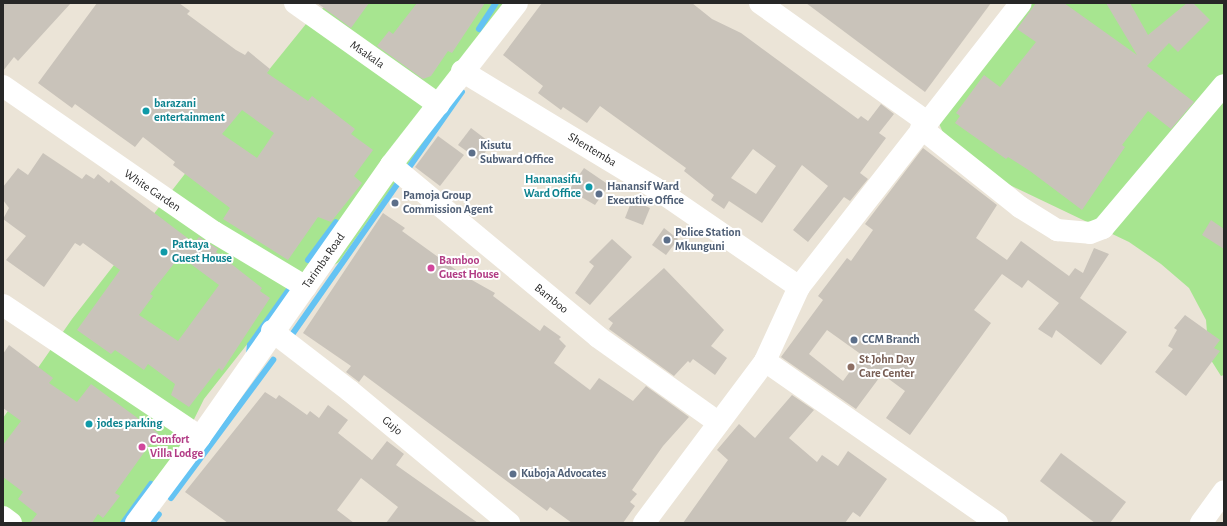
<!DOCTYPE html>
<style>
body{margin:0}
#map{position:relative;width:1227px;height:526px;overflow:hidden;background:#ebe4d7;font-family:"Alegreya Sans",sans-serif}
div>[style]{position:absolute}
.green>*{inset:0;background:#a7e590}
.stream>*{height:6px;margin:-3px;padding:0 3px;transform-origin:3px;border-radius:3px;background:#64c3f3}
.building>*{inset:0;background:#c9c3ba}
.minor>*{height:22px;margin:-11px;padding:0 11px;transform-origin:11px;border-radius:11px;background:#fff}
.dots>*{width:11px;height:11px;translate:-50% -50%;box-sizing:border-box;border:2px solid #fff;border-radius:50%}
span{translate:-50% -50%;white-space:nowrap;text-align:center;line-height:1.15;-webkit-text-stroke:4px #fff;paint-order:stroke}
.street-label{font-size:12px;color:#272727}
.culture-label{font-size:12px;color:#0d838f;font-weight:700}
.left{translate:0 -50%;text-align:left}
.right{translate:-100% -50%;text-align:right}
.service-label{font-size:12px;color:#4e5e75;font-weight:700}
.hotel-label{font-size:12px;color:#b23c85;font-weight:700}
.education-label{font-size:12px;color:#785e54;font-weight:700}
.frame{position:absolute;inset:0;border:4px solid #272727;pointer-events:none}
</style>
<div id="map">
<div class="green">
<i style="clip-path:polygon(329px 3px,522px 3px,339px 262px,286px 295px,204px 399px,143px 523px,3px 523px,3px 418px,72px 319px,191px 166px,310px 19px)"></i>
<i style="clip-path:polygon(1018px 3px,1224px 3px,1224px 375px,1221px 376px,1209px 357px,1206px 320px,1189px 288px,1161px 264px,1129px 242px,972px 167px,946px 139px,935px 115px)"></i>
</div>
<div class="stream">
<i style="left:479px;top:29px;width:31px;rotate:-57deg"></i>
<i style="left:308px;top:260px;width:47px;rotate:-53.6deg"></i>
<i style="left:291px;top:336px;width:298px;rotate:-55deg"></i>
<i style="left:249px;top:354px;width:9px;rotate:-84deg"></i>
<i style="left:250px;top:345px;width:70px;rotate:-54.9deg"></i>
<i style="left:171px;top:498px;width:172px;rotate:-53.5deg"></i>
<i style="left:123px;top:523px;width:48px;rotate:-54.3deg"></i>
<i style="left:152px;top:523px;width:11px;rotate:-52deg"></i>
</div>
<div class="building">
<i style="clip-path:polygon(3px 3px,71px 3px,18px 61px,14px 57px,3px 71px)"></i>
<i style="clip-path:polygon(evenodd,97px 3px,179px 3px,190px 11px,187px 14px,236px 50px,245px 55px,248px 51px,270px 69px,267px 73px,308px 101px,312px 96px,355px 129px,351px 134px,373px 150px,354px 176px,362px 183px,331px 222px,318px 217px,288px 260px,223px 219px,230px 208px,173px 165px,175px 162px,143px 137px,135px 147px,75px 104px,72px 108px,38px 83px,97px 3px,242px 110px,274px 133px,257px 158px,222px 134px,242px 110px)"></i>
<i style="clip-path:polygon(317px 3px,369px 3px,351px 28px)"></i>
<i style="clip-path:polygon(417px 3px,485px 3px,452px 53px,448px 51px,431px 76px,423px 79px,377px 46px,389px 31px,393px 34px)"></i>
<i style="clip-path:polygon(evenodd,542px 3px,692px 3px,712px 19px,741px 33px,858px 119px,861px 116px,868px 121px,881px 104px,894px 114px,879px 133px,886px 138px,860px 173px,868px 179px,850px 201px,844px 197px,808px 242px,793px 230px,828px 186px,802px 165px,762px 223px,729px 201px,724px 209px,711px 200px,714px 195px,684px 171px,686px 168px,600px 106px,587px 123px,563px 107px,561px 110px,538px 93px,543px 86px,503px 55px,542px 3px,753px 149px,776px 166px,756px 194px,731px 178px,753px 149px)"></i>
<i style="clip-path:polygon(806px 3px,991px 3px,925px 92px)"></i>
<i style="clip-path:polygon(1036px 3px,1064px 3px,1137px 55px,1106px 3px,1130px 3px,1148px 35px,1187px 3px,1193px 3px,1210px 20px,1178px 52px,1169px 43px,1147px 66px,1194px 102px,1171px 129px,1148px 111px,1122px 145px,1125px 147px,1082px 210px,1030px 171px,1008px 157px,1006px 159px,955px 123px,960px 116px,956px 113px,984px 75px,1000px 87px,1036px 42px,1017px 29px)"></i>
<i style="clip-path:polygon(471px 128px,492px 144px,479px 160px,458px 145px)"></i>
<i style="clip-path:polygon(438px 136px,464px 155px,440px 186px,415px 167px)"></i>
<i style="clip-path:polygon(evenodd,923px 148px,997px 205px,976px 238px,1007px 260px,1021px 241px,1069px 276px,1075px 268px,1083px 273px,1094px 248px,1109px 254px,1080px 298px,1127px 332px,1101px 365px,1056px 330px,1052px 338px,1038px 329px,1059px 303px,1028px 280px,1022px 288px,1002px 274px,974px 310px,991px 323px,910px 435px,886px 418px,905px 391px,882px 374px,856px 409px,781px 357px,823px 300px,818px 296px,847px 258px,851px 261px,873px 230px,865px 224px,923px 148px,827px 330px,862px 355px,843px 381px,809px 354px,827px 330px)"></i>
<i style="clip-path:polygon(evenodd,43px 153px,82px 179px,86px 174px,94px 179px,98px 174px,109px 183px,111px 180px,194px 243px,199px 237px,218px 249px,216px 252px,262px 288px,260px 291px,270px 298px,222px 371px,219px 368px,189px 407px,171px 395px,175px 384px,148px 364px,144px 370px,115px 350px,111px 354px,77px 330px,120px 270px,83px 243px,80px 246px,75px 243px,44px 287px,6px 260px,26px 236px,3px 219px,9px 208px,3px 200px,3px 187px,18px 168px,28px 175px,43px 153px,180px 256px,219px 285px,178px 341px,139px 315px,153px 296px,150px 294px,180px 256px)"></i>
<i style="clip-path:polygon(584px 168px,609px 185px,595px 205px,569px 190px)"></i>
<i style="clip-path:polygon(632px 200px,650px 208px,643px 225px,625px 218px)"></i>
<i style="clip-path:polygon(383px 213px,405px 228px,402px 231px,463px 275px,495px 293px,493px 296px,540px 331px,544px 325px,561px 337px,559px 339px,566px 346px,554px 363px,590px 390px,599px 378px,633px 401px,646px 386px,689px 417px,663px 446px,632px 490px,637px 494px,630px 502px,635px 506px,623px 523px,572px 523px,550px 507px,547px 511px,364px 375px,359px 382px,346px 372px,351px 366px,303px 333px)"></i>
<i style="clip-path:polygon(1211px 220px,1224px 229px,1224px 249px,1202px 235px)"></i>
<i style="clip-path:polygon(664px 228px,678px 239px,666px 255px,652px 245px)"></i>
<i style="clip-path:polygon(612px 239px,632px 257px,590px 305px,575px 293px,594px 266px,589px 262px)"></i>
<i style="clip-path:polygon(664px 268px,724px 330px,711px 346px,727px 358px,715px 375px,693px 359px,690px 363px,688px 361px,674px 376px,609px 329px,613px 323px,608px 319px)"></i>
<i style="clip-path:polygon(1185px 315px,1220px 340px,1214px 348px,1220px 351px,1186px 396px,1155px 372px,1173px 349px,1168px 346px,1177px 330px,1174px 328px)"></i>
<i style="clip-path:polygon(9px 345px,53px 378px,49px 383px,77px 402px,91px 384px,158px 433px,115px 493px,120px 496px,103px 518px,98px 514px,92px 523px,30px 523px,37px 514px,18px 499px,23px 492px,3px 477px,3px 445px,21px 421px,3px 408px,3px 354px)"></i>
<i style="clip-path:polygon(265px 392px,276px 399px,279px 395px,307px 415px,310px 411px,319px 418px,328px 405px,348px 420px,338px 433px,372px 460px,387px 441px,404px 454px,396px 465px,478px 523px,386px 523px,398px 507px,361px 478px,337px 510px,354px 523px,228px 523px,185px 492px)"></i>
<i style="clip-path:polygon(792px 395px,814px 410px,789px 438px,817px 462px,822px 455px,838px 466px,848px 451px,887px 479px,860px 517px,853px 512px,845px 523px,683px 523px,728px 460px,717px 450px,739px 424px,755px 438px)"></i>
<i style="clip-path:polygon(1061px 453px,1126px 502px,1110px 523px,1095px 523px,1040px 481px)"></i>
</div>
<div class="minor">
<i style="left:295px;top:3px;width:176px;rotate:35.3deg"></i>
<i style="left:760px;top:3px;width:205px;rotate:35.5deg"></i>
<i style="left:462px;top:71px;width:226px;rotate:31.2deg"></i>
<i style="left:655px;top:188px;width:175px;rotate:34.5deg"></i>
<i style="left:3px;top:86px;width:257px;rotate:34.7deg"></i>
<i style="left:214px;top:232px;width:107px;rotate:30.9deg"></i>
<i style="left:921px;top:128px;width:127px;rotate:38.6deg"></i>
<i style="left:1020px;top:207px;width:44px;rotate:31.9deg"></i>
<i style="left:1057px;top:230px;width:33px;rotate:5deg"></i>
<i style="left:1090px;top:233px;width:14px;rotate:-21deg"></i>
<i style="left:1103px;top:228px;width:187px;rotate:-49.8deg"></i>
<i style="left:391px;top:165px;width:269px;rotate:39.7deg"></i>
<i style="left:598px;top:337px;width:148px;rotate:35.4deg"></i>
<i style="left:3px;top:305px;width:237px;rotate:33.8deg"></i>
<i style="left:272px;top:331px;width:98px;rotate:37.6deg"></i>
<i style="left:350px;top:391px;width:207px;rotate:39.7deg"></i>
<i style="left:765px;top:361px;width:283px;rotate:34.9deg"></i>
<i style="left:3px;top:517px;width:10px;rotate:37deg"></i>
<i style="left:136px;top:523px;width:107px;rotate:-53.3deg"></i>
<i style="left:200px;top:437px;width:332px;rotate:-54.9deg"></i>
<i style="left:391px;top:165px;width:205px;rotate:-52.1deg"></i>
<i style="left:644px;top:523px;width:202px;rotate:-53.2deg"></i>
<i style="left:765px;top:361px;width:81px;rotate:-65.3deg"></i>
<i style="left:799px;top:287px;width:360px;rotate:-52deg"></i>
<i style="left:1201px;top:523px;width:39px;rotate:-54deg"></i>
</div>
<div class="dots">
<i style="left:146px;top:111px;background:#0f9aa8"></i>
<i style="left:472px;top:153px;background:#5c6f8a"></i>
<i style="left:589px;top:187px;background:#0f9aa8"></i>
<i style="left:599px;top:194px;background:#5c6f8a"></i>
<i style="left:395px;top:203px;background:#5c6f8a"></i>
<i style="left:667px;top:240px;background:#5c6f8a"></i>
<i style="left:164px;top:252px;background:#0f9aa8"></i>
<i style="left:431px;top:268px;background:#d1479c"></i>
<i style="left:854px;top:340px;background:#5c6f8a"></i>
<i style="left:851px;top:367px;background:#8d6e63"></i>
<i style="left:89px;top:424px;background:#0f9aa8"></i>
<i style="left:142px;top:447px;background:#d1479c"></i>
<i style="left:513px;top:474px;background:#5c6f8a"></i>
</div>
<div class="street-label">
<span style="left:367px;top:55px;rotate:35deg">Msakala</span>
<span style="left:592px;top:150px;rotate:31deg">Shentemba</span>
<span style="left:152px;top:191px;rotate:34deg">White Garden</span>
<span style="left:324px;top:261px;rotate:-55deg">Tarimba Road</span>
<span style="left:551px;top:299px;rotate:39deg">Bamboo</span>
<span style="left:392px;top:426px;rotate:40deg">Gujo</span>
</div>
<div class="culture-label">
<span class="left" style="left:154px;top:111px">barazani<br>entertainment</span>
<span class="right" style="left:581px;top:187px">Hananasifu<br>Ward Office</span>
<span class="left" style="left:172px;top:252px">Pattaya<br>Guest House</span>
<span class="left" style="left:97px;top:424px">jodes parking</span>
</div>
<div class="service-label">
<span class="left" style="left:480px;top:153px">Kisutu<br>Subward Office</span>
<span class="left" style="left:607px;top:194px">Hanansif Ward<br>Executive Office</span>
<span class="left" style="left:403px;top:203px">Pamoja Group<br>Commission Agent</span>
<span class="left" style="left:675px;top:240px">Police Station<br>Mkunguni</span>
<span class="left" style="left:862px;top:340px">CCM Branch</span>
<span class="left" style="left:521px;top:474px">Kuboja Advocates</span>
</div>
<div class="hotel-label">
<span class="left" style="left:439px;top:268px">Bamboo<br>Guest House</span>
<span class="left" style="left:150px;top:447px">Comfort<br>Villa Lodge</span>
</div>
<div class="education-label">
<span class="left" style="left:859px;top:367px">St.John Day<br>Care Center</span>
</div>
<div class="frame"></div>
</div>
